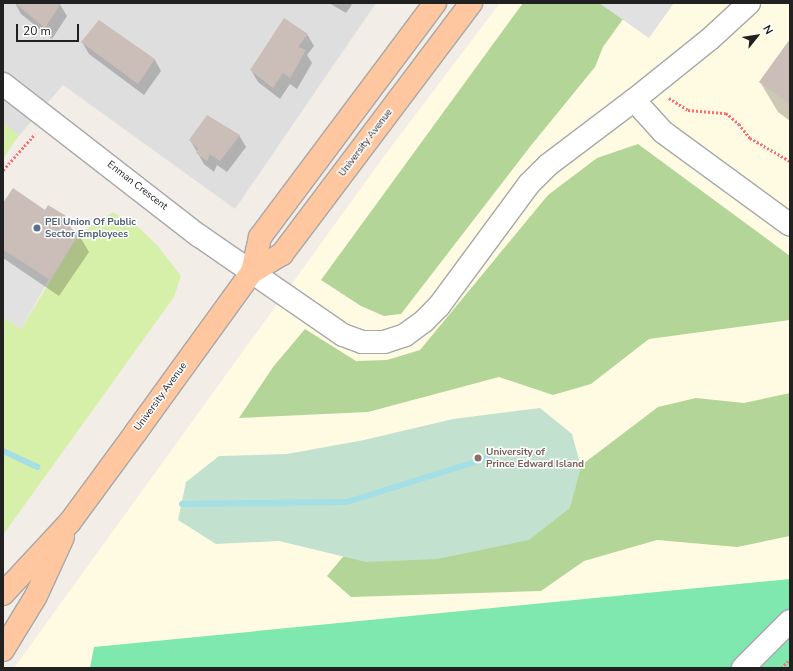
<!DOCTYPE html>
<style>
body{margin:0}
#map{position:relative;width:793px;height:671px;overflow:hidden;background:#f2ede7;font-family:"Nunito Sans",sans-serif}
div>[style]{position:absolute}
.residential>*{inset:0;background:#dfdede}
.education>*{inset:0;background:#fffbe3}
.grass>*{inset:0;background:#d7f0a9}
.forest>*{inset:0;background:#b3d598}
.wetland>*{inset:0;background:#c2e2cf}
.pitch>*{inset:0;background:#7ee8af}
.parking>*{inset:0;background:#e1e1e1}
.shadow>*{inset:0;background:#0003}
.stream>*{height:6px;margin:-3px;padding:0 3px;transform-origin:3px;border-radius:3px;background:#a3dfe4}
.building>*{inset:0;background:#cbbeb9}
.path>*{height:2.5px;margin-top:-1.25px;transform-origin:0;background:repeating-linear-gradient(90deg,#ff6b72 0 2px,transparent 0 4px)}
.roads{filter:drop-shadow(1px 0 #a8a8a8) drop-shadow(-1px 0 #a8a8a8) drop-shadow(0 1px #a8a8a8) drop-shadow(0 -1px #a8a8a8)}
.minor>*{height:22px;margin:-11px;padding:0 11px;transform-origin:11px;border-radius:11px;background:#fff}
.primary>*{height:22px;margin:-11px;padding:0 11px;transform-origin:11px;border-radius:11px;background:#ffc79f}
.dots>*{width:11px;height:11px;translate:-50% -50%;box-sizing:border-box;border:2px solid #fff;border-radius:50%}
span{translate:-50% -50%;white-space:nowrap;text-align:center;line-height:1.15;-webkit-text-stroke:3px #fff;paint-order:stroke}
.street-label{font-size:10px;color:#212121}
.service-label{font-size:10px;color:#4e5e75;font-weight:700}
.left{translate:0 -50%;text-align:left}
.education-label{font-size:10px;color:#785e54;font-weight:700}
.frame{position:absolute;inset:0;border:4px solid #212121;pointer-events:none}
.north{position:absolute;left:737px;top:16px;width:40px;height:40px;-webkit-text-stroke:3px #fff;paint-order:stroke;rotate:60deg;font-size:11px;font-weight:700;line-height:16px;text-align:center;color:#212121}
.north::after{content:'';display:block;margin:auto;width:14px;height:18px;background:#212121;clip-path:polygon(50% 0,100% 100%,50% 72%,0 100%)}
.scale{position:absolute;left:16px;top:24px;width:63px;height:18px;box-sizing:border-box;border:2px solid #212121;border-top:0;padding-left:5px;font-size:12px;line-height:14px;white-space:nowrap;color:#212121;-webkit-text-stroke:3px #fff;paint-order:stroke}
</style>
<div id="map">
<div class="residential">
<i style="clip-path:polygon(3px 3px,376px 3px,235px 209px,63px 85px,3px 154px)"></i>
</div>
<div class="education">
<i style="clip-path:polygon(500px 3px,790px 3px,790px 668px,14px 668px,385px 155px)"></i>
</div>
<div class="grass">
<i style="clip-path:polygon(3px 123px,19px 135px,3px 159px)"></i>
<i style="clip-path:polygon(113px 212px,137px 226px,158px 246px,181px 276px,174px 297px,3px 535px,3px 317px,21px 329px,79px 234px)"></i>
</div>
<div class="forest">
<i style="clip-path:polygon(523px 3px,600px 3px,623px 19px,603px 47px,595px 67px,529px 148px,401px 314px,384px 316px,361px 306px,321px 280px)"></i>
<i style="clip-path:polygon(638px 144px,790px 256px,790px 320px,649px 339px,591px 384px,553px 395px,499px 377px,368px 412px,239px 418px,273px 367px,305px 329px,356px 361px,387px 360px,420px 350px,548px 195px,597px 158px)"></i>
<i style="clip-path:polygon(790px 393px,790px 536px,737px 547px,657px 540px,584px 561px,541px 591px,351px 597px,327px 576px,386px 505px,550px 489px,658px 407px,696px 398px,744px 403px)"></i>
</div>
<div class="wetland">
<i style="clip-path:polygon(540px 408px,572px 434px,581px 467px,570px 508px,529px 540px,437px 559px,366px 562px,279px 541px,216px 544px,178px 520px,186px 482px,219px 456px,287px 454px,364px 440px,453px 419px)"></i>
</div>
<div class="pitch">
<i style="clip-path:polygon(790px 579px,790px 668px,90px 668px,94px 647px)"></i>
</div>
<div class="parking">
<i style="clip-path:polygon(599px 3px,674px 3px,649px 38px)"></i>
<i style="clip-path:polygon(3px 250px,49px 279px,21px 329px,3px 317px)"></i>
</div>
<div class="shadow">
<i style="clip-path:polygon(15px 3px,59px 3px,67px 16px,52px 39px,21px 14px)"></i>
<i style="clip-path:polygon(329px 3px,353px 3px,346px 13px)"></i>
<i style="clip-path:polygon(99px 22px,155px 60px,161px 71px,144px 95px,89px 54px,82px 42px)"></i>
<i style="clip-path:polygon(307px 34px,314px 46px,307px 55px,312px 63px,297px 89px,290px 84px,280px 99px,258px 82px,251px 70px)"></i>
<i style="clip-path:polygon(790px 40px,790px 121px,778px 112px,760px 82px)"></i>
<i style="clip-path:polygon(239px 135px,246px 147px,227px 172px,217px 165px,214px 172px,204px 164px,190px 140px)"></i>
<i style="clip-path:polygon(3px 205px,45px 211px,65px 217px,73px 231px,79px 235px,89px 252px,59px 296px,3px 258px)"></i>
</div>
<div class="stream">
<i style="left:3px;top:451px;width:38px;rotate:25deg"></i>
<i style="left:182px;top:504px;width:165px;rotate:-0.7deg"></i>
<i style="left:347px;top:502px;width:148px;rotate:-17.3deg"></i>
</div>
<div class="building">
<i style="clip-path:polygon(15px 3px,61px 3px,45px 28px)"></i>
<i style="clip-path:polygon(284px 18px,308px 34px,298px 47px,306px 50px,290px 78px,283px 73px,273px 88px,250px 70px)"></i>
<i style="clip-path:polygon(99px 20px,155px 59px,138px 84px,81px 42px)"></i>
<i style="clip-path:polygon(790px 39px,790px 104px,759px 82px)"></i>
<i style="clip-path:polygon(207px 115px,240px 135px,220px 161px,210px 154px,207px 161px,196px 153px,198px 149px,189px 140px)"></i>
<i style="clip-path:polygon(13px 188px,45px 210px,48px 205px,66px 216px,62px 222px,79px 234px,49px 279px,3px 248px,3px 203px)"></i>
</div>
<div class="path">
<i style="left:669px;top:98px;width:22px;rotate:32deg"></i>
<i style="left:688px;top:110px;width:38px;rotate:5deg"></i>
<i style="left:726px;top:113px;width:17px;rotate:40deg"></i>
<i style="left:739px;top:124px;width:18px;rotate:52deg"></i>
<i style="left:750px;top:138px;width:46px;rotate:29.9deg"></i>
<i style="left:3px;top:170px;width:48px;rotate:-48.4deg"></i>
<i style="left:781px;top:668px;width:13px;rotate:-45deg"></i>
</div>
<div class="roads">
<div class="minor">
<i style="left:3px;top:84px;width:247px;rotate:37.8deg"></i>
<i style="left:198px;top:235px;width:176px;rotate:34.6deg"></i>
<i style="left:343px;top:335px;width:20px;rotate:20deg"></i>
<i style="left:362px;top:342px;width:22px"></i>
<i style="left:384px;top:342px;width:22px;rotate:-18deg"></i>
<i style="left:405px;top:335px;width:24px;rotate:-36deg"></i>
<i style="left:424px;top:321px;width:21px;rotate:-45deg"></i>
<i style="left:439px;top:306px;width:152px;rotate:-53.6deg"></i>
<i style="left:529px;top:184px;width:27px;rotate:-45deg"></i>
<i style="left:548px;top:165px;width:108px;rotate:-37.1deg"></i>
<i style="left:634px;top:100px;width:43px;rotate:47.8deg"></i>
<i style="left:663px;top:132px;width:157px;rotate:36.2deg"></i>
<i style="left:634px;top:100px;width:97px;rotate:-38.8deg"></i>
<i style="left:710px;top:39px;width:53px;rotate:-42.7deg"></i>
<i style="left:743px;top:668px;width:66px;rotate:-45deg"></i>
</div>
<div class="primary">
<i style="left:252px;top:272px;width:35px;rotate:-31deg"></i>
<i style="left:282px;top:254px;width:314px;rotate:-53deg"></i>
<i style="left:3px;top:594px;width:98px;rotate:-47.1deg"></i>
<i style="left:70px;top:522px;width:112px;rotate:-53.7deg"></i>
<i style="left:136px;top:432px;width:198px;rotate:-54.1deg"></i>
<i style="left:252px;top:272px;width:36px;rotate:-77deg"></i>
<i style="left:260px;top:237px;width:292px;rotate:-53.2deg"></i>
<i style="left:3px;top:650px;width:63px;rotate:-58.6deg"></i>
<i style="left:36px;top:596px;width:65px;rotate:-65.4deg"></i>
</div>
</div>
<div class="dots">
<i style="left:37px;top:228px;background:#5c6f8a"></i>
<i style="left:478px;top:458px;background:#8d6e63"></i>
</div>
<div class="street-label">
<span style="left:366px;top:143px;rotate:-53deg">University Avenue</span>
<span style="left:137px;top:186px;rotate:38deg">Enman Crescent</span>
<span style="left:161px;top:397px;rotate:-54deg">University Avenue</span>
</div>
<div class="service-label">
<span class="left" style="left:45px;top:228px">PEI Union Of Public<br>Sector Employees</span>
</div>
<div class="education-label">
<span class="left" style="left:486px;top:458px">University of<br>Prince Edward Island</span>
</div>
<div class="frame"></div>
<div class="north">N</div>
<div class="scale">20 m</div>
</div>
